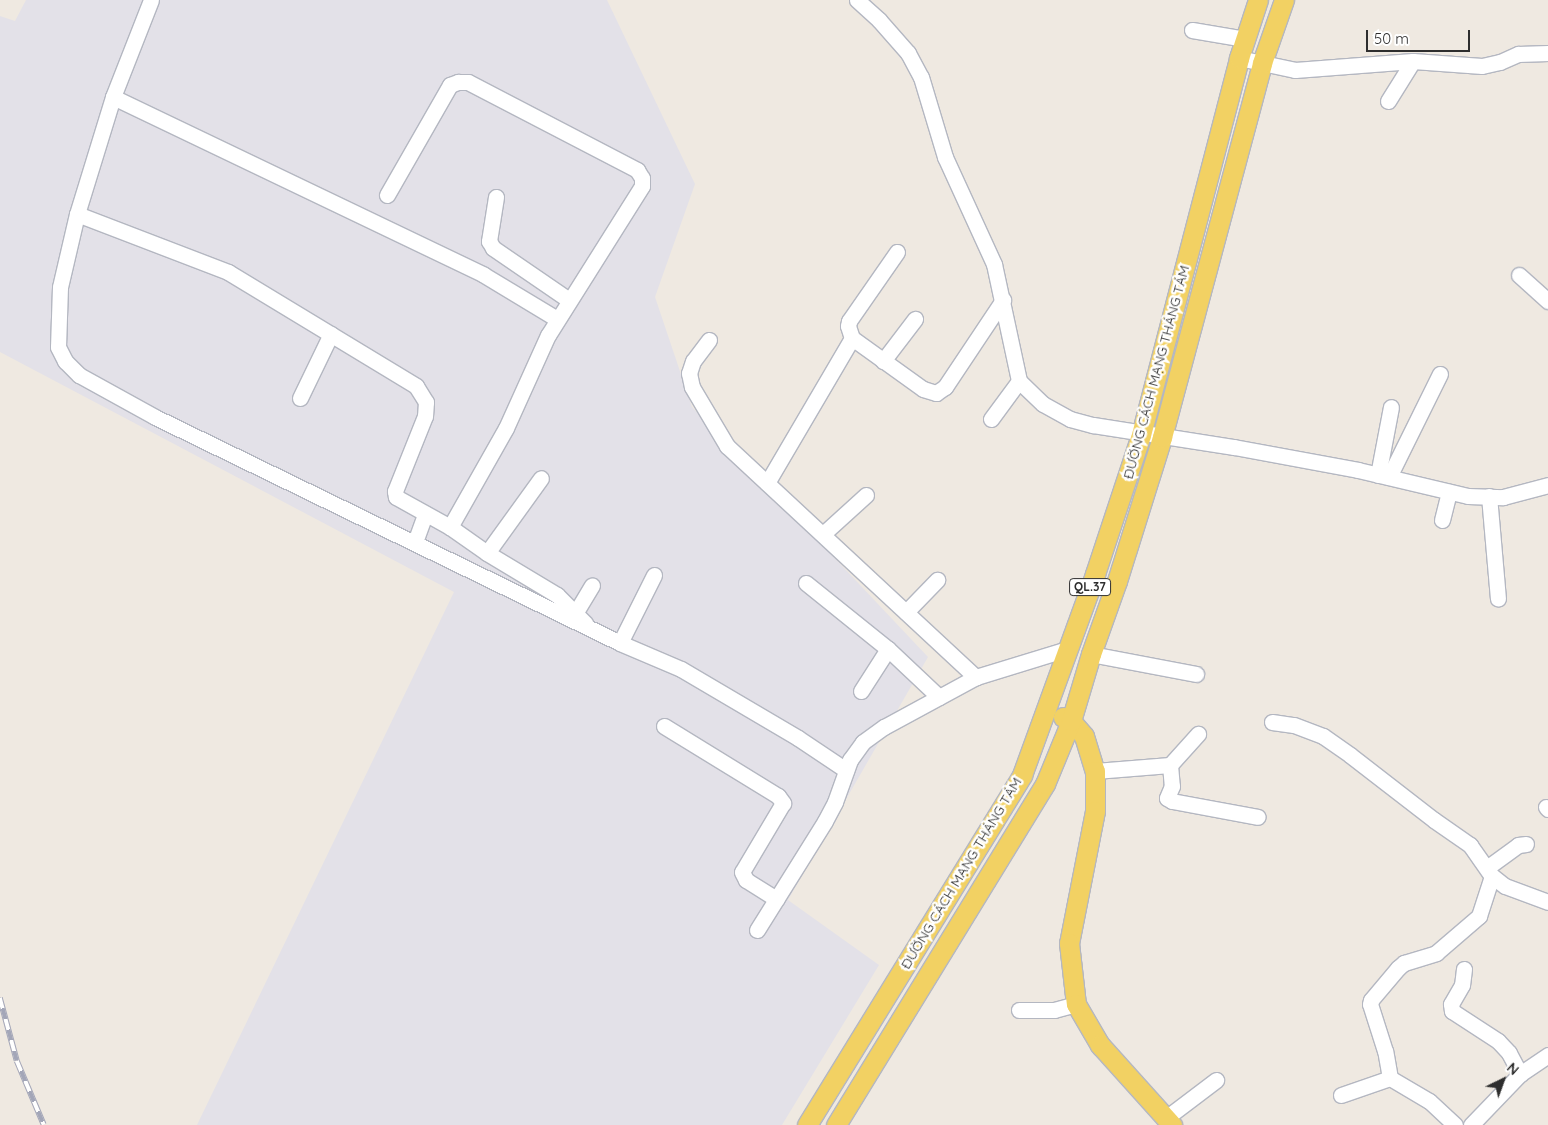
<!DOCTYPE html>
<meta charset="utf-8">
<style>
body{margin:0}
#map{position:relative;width:1548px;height:1125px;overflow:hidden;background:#efe9e1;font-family:Quicksand,sans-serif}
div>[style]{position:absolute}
.industrial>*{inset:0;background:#e3e1e8}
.roads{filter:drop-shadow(1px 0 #b4b7c1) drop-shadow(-1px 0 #b4b7c1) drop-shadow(0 1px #b4b7c1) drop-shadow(0 -1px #b4b7c1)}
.minor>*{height:15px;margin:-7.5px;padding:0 7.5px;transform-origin:7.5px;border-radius:7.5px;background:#fff}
.major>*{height:19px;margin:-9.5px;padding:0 9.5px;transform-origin:9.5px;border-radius:9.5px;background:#f2d163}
.rail>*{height:5.5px;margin-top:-2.75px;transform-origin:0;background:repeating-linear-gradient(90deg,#fff 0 11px,#a3a6b8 0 22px);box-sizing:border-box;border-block:1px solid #a3a6b8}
span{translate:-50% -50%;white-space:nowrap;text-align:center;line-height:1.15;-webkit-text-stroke:5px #fff;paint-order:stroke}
.shield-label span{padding:1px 4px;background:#fff;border:1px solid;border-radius:4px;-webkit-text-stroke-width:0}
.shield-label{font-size:12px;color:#2e2e2e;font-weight:700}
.street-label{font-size:14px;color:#2e2e2e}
.north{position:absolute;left:1478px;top:1055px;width:50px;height:50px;-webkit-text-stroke:4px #fff;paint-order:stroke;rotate:42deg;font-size:14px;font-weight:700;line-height:20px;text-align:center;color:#2e2e2e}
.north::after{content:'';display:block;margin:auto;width:18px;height:22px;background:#2e2e2e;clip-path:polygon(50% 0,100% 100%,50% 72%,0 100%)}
.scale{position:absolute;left:1366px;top:30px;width:104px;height:22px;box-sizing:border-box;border:2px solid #2e2e2e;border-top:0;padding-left:6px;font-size:15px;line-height:18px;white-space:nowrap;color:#2e2e2e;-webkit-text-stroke:4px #fff;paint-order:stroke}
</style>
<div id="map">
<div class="industrial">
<i style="clip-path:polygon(26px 0,607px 0,695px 184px,655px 297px,692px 407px,928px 657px,788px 900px,879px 965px,782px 1125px,197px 1125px,454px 592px,0 352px,0 16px,15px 21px)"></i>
</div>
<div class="roads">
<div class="minor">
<i style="left:151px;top:0;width:104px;rotate:111.4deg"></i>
<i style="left:113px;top:97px;width:122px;rotate:107.1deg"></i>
<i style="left:77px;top:214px;width:75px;rotate:103.1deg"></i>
<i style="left:60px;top:287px;width:60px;rotate:91.9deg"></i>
<i style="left:58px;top:347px;width:16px;rotate:63deg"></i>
<i style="left:65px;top:361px;width:20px;rotate:45deg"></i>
<i style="left:79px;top:375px;width:87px;rotate:28.9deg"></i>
<i style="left:155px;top:417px;width:517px;rotate:25.92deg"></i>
<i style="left:620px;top:643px;width:66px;rotate:23.1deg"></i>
<i style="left:681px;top:669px;width:136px;rotate:30.5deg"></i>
<i style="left:798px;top:738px;width:58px;rotate:33.7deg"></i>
<i style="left:857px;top:0;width:30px;rotate:42deg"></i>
<i style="left:879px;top:20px;width:44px;rotate:48.7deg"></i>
<i style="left:908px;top:53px;width:27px;rotate:62deg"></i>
<i style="left:921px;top:77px;width:84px;rotate:73.3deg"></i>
<i style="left:945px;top:157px;width:118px;rotate:65.4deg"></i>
<i style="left:994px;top:264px;width:120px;rotate:77.9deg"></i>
<i style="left:1019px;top:381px;width:33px;rotate:44deg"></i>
<i style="left:1043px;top:404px;width:31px;rotate:29deg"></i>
<i style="left:1070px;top:419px;width:24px;rotate:15deg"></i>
<i style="left:1093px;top:425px;width:143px;rotate:8.9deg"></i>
<i style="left:1234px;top:447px;width:126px;rotate:10.5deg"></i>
<i style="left:1358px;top:470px;width:113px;rotate:13.3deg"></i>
<i style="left:1468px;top:496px;width:35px;rotate:2deg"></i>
<i style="left:1503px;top:497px;width:47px;rotate:-14.9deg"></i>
<i style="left:1192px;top:30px;width:54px;rotate:9.6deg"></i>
<i style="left:1239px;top:58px;width:57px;rotate:12.1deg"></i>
<i style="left:1295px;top:70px;width:118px;rotate:-4.4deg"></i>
<i style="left:1413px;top:61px;width:69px;rotate:4.1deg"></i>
<i style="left:1482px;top:66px;width:18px;rotate:-13deg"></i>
<i style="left:1500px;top:62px;width:20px;rotate:-24deg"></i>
<i style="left:1518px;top:54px;width:30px;rotate:-2deg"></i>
<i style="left:113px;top:97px;width:411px;rotate:25.6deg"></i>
<i style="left:484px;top:275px;width:85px;rotate:31.1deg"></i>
<i style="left:1388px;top:101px;width:47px;rotate:-58deg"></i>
<i style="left:387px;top:195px;width:127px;rotate:-60.2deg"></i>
<i style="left:450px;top:85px;width:9px;rotate:-21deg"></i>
<i style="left:458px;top:82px;width:10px"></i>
<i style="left:468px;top:82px;width:191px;rotate:27.5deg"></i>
<i style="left:637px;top:170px;width:9px;rotate:58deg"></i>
<i style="left:642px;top:178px;width:8px;rotate:90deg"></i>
<i style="left:642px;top:186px;width:176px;rotate:122.2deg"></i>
<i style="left:548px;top:335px;width:102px;rotate:114.3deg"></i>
<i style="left:506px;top:428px;width:114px;rotate:119.5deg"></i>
<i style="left:496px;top:197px;width:45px;rotate:99deg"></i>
<i style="left:489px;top:241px;width:8px;rotate:60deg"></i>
<i style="left:493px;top:248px;width:92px;rotate:34.4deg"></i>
<i style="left:77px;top:214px;width:162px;rotate:21deg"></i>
<i style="left:228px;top:272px;width:220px;rotate:31.2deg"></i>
<i style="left:416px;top:386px;width:19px;rotate:58deg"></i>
<i style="left:426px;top:402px;width:14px;rotate:94deg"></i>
<i style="left:425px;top:416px;width:81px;rotate:111.8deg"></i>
<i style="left:395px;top:491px;width:6px;rotate:81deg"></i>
<i style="left:396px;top:497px;width:62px;rotate:29.1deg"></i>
<i style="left:450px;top:527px;width:45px;rotate:35.1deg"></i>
<i style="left:487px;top:553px;width:82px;rotate:31deg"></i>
<i style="left:557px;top:595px;width:40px;rotate:45deg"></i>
<i style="left:897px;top:252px;width:84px;rotate:124.8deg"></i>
<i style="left:849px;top:321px;width:5px;rotate:101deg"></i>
<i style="left:848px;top:326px;width:13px;rotate:72deg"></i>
<i style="left:852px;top:338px;width:87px;rotate:35.7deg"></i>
<i style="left:923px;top:389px;width:14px;rotate:17deg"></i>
<i style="left:936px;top:393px;width:11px;rotate:-34deg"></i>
<i style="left:945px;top:387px;width:105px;rotate:-56.3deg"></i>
<i style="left:1519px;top:275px;width:39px;rotate:42deg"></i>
<i style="left:709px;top:340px;width:26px;rotate:127deg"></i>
<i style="left:693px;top:361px;width:13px;rotate:108deg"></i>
<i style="left:689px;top:373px;width:14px;rotate:78deg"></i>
<i style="left:692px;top:387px;width:69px;rotate:59.3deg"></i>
<i style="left:727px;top:446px;width:340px;rotate:42.9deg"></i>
<i style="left:883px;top:361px;width:53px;rotate:-52.7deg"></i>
<i style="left:300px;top:398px;width:71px;rotate:-64.2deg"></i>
<i style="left:991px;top:419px;width:47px;rotate:-53.6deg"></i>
<i style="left:1378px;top:475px;width:69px;rotate:-79.2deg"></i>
<i style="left:1389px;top:477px;width:115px;rotate:-63.7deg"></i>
<i style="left:767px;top:483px;width:168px;rotate:-59.6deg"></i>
<i style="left:1489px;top:496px;width:103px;rotate:85deg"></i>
<i style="left:1442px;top:520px;width:29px;rotate:-76deg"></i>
<i style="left:823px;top:534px;width:58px;rotate:-42.2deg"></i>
<i style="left:415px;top:542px;width:30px;rotate:-70deg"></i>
<i style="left:487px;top:553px;width:92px;rotate:-54.2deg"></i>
<i style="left:806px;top:583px;width:105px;rotate:38.8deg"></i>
<i style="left:888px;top:649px;width:70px;rotate:43.3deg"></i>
<i style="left:576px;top:612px;width:31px;rotate:-59deg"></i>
<i style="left:906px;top:612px;width:45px;rotate:-45.9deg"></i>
<i style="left:620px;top:643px;width:76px;rotate:-63.4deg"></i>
<i style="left:1091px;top:654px;width:107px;rotate:10.8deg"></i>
<i style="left:861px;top:691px;width:50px;rotate:-57.3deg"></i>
<i style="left:1272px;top:722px;width:22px;rotate:8deg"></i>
<i style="left:1294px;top:725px;width:31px;rotate:21deg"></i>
<i style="left:1323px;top:736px;width:33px;rotate:35deg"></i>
<i style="left:1350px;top:755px;width:106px;rotate:37.7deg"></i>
<i style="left:1434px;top:820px;width:44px;rotate:34.8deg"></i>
<i style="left:1470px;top:845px;width:38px;rotate:55deg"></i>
<i style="left:1492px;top:876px;width:16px;rotate:38deg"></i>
<i style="left:1505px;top:886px;width:46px;rotate:20.4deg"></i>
<i style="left:664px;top:726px;width:134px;rotate:31.6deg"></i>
<i style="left:778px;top:796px;width:9px;rotate:54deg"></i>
<i style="left:783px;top:803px;width:80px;rotate:120.7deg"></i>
<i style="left:742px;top:872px;width:9px;rotate:63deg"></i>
<i style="left:746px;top:880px;width:36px;rotate:32deg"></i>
<i style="left:1170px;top:765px;width:21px;rotate:85deg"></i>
<i style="left:1172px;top:786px;width:13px;rotate:113deg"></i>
<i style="left:1167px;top:798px;width:6px;rotate:31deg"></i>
<i style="left:1172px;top:801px;width:87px;rotate:10.5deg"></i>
<i style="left:1095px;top:771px;width:75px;rotate:-4.6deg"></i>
<i style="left:1170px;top:765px;width:42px;rotate:-47.9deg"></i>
<i style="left:1546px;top:807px;width:3px;rotate:45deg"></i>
<i style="left:1488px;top:867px;width:37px;rotate:-36deg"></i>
<i style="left:1518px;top:845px;width:8px;rotate:-7deg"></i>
<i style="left:757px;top:930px;width:128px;rotate:-58deg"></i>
<i style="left:825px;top:821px;width:21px;rotate:-62deg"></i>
<i style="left:835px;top:802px;width:45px;rotate:-70.3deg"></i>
<i style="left:850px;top:760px;width:22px;rotate:-54deg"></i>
<i style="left:863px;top:742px;width:26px;rotate:-36deg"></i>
<i style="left:884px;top:727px;width:105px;rotate:-28.5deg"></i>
<i style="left:976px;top:677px;width:95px;rotate:-17.1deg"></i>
<i style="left:1464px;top:969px;width:16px;rotate:97deg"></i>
<i style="left:1462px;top:985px;width:22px;rotate:120deg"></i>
<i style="left:1451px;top:1004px;width:7px;rotate:82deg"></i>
<i style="left:1452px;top:1011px;width:55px;rotate:33.1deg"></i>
<i style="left:1498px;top:1041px;width:16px;rotate:47deg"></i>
<i style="left:1509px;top:1053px;width:24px;rotate:62deg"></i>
<i style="left:1019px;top:1010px;width:35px"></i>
<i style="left:1054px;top:1010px;width:23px;rotate:-15deg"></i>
<i style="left:1341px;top:1095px;width:52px;rotate:-19.1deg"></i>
<i style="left:1166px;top:1118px;width:63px;rotate:-37.2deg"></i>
<i style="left:1455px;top:1125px;width:35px;rotate:-137deg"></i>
<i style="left:1429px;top:1101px;width:45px;rotate:-149.5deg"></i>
<i style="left:1390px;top:1078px;width:27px;rotate:-100deg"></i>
<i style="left:1385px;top:1051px;width:49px;rotate:-107.7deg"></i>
<i style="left:1370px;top:1004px;width:4px;rotate:-76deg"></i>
<i style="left:1371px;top:1000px;width:42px;rotate:-49.8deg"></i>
<i style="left:1398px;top:968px;width:8px;rotate:-40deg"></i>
<i style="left:1404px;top:963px;width:34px;rotate:-17deg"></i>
<i style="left:1436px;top:953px;width:57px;rotate:-40.7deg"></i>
<i style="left:1479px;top:916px;width:42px;rotate:-72deg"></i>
<i style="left:1471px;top:1125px;width:71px;rotate:-46.1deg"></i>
<i style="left:1520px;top:1074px;width:34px;rotate:-34deg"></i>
</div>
<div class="major">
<i style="left:1063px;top:717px;width:9px;rotate:27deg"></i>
<i style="left:1071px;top:721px;width:20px;rotate:49deg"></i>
<i style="left:1084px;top:736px;width:37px;rotate:73deg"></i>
<i style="left:1095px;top:771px;width:40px;rotate:90deg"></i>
<i style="left:1095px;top:811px;width:135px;rotate:101.1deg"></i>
<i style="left:1069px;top:943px;width:61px;rotate:83.5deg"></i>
<i style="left:1076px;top:1004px;width:48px;rotate:59.7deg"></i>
<i style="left:1100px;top:1045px;width:108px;rotate:48deg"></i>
<i style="left:807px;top:1125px;width:411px;rotate:-58.4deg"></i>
<i style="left:1022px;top:775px;width:214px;rotate:-70deg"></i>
<i style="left:1095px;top:574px;width:146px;rotate:-71.7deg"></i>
<i style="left:1141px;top:435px;width:390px;rotate:-75.4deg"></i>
<i style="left:1239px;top:58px;width:61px;rotate:-71.9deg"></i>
<i style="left:836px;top:1125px;width:400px;rotate:-58.5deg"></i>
<i style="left:1045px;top:784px;width:68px;rotate:-67.6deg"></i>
<i style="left:1071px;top:721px;width:70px;rotate:-73.4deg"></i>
<i style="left:1091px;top:654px;width:77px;rotate:-70.4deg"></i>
<i style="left:1117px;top:581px;width:151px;rotate:-72.6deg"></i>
<i style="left:1162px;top:437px;width:387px;rotate:-75deg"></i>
<i style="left:1262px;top:63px;width:67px;rotate:-70.8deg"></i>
</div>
</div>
<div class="rail">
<i style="left:0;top:998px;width:65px;rotate:74.9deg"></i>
<i style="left:17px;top:1061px;width:69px;rotate:67.1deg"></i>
</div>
<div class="shield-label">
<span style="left:1090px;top:587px">QL.37</span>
</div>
<div class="street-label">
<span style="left:1156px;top:372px;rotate:-75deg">ĐƯỜNG CÁCH MẠNG THÁNG TÁM</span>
<span style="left:961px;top:873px;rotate:-59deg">ĐƯỜNG CÁCH MẠNG THÁNG TÁM</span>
</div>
<div class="north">N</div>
<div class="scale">50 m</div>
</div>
